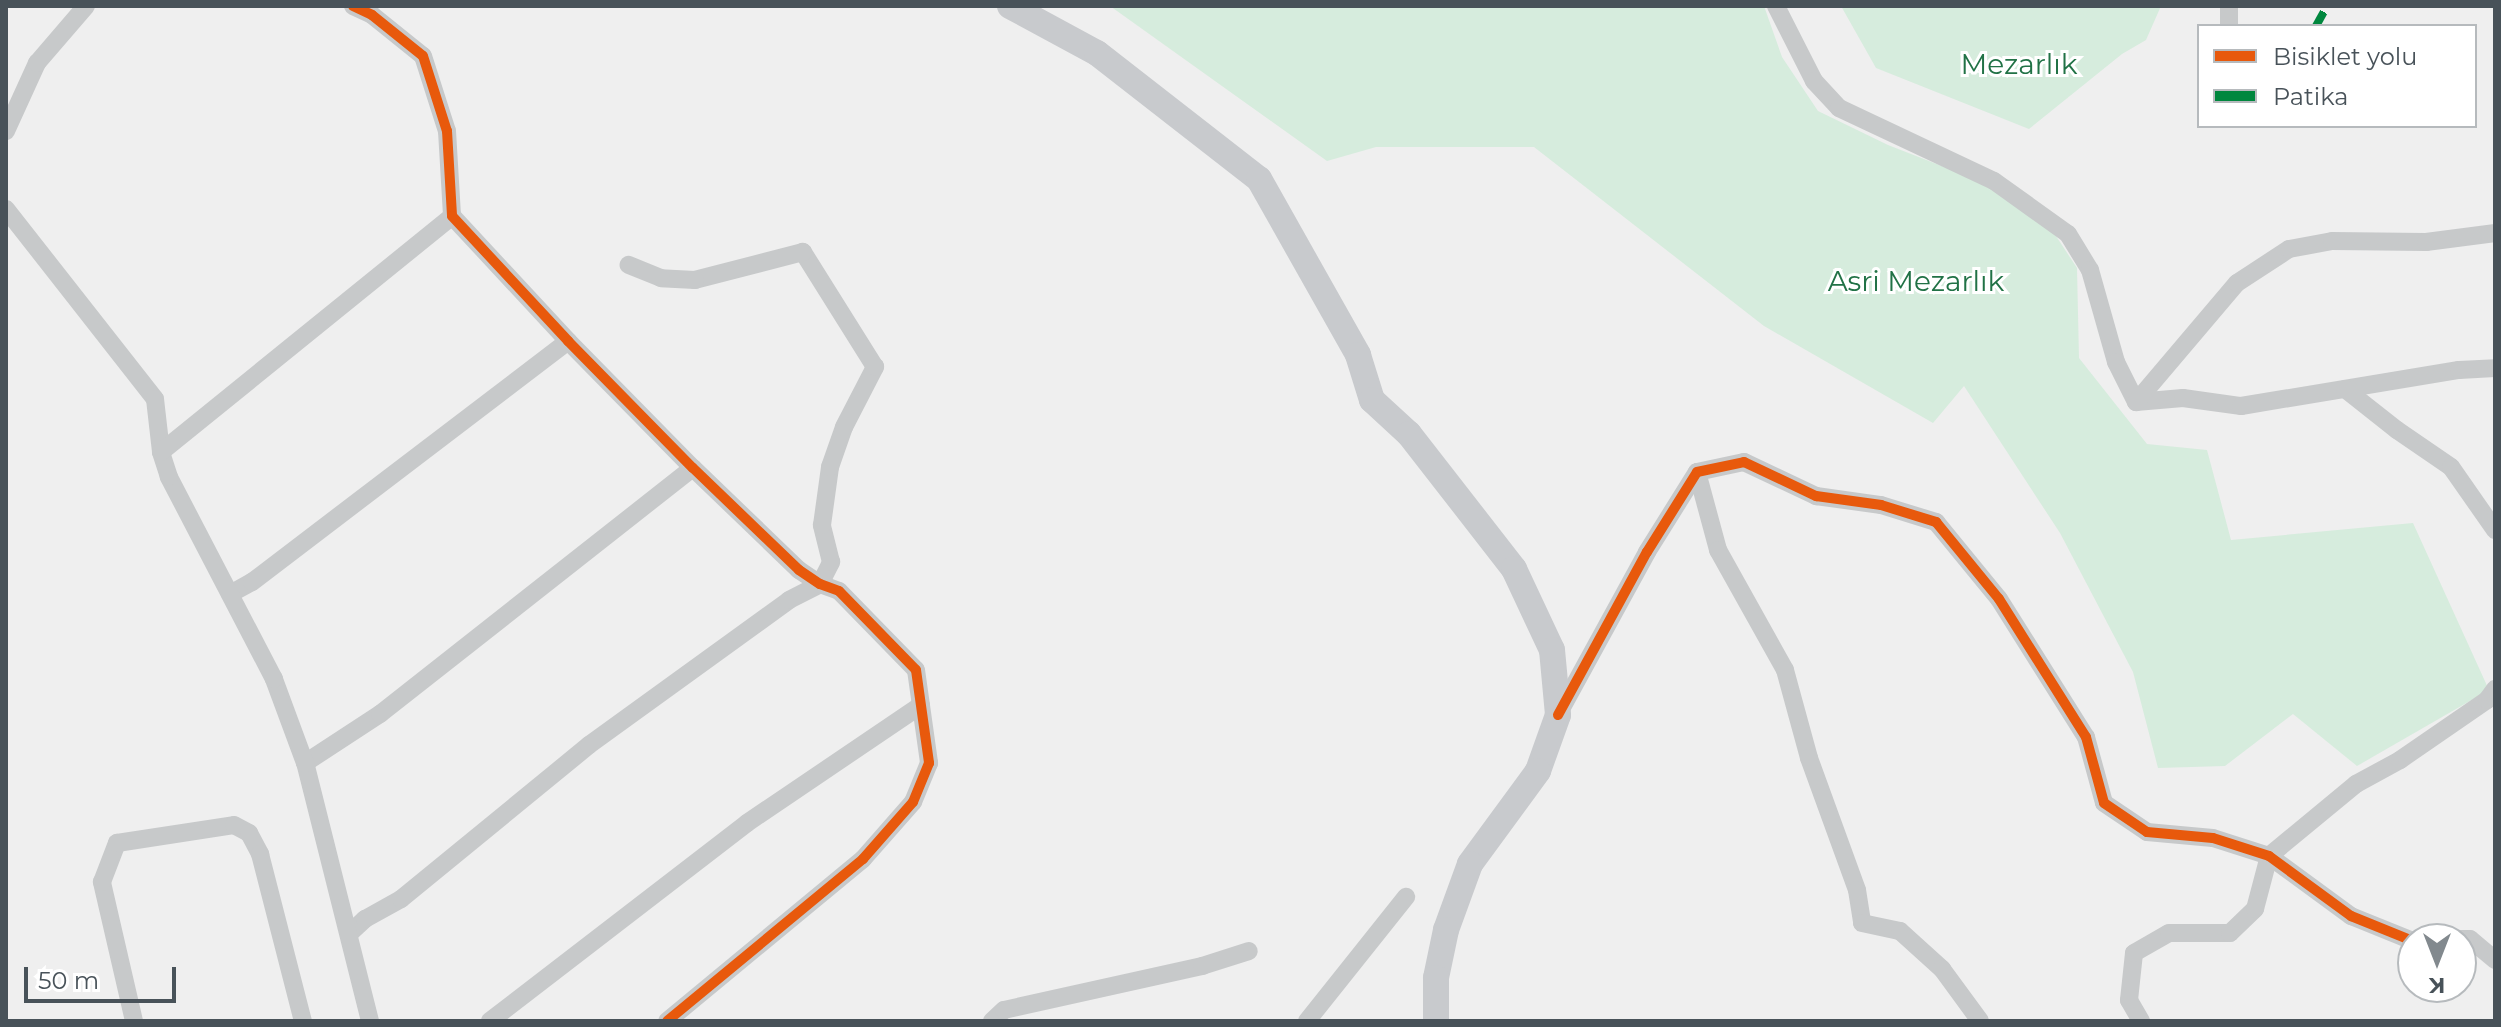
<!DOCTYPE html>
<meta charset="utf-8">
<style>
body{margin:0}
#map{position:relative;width:2501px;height:1027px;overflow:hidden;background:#efefef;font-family:Montserrat,sans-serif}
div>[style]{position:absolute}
.green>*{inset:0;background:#d6ecdd}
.street>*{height:18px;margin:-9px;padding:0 9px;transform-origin:9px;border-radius:9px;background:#c7c9ca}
.secondary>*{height:26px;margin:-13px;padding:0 13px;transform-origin:13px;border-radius:13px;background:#c8cacd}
.quiet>*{height:8px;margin-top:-4px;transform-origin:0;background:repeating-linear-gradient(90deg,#00873e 0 16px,transparent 0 24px)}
.cycleway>*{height:10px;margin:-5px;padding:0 5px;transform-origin:5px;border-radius:5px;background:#e8590c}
span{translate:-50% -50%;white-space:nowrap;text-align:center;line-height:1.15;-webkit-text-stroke:6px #fff;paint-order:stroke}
.park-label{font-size:28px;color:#217246}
.frame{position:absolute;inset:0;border:8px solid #485259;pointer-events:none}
.legend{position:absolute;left:2197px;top:24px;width:280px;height:104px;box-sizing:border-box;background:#fff;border:2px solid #b6babd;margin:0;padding:10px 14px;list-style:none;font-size:24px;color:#485259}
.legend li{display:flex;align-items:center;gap:16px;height:40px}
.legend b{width:40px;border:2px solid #b6babd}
.north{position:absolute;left:2397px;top:923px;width:80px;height:80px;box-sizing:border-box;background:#fff;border:2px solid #b6babd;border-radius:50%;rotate:180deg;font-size:22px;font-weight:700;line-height:32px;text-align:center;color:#485259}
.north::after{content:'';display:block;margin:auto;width:28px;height:36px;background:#82898e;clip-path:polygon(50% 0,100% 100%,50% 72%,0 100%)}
.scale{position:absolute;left:24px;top:967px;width:152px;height:36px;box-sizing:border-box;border:4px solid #485259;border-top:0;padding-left:10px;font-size:24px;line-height:28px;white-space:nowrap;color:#485259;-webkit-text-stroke:6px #fff;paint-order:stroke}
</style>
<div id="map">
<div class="green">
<i style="clip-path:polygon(1110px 6px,1764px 6px,1782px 57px,1818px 111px,1888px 145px,1993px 186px,2054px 233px,2077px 268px,2079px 358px,2147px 444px,2207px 450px,2231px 540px,2413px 523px,2489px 690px,2357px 766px,2293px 714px,2225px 766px,2158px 768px,2133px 672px,2060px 533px,1964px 386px,1933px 423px,1764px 326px,1534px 147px,1376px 147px,1327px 161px)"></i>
<i style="clip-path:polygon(1841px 6px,2161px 6px,2146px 40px,2122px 54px,2029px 129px,1876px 68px)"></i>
</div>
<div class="street">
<i style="left:353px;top:6px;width:21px;rotate:25deg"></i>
<i style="left:372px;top:15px;width:65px;rotate:38.8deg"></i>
<i style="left:423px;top:56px;width:79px;rotate:72.3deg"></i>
<i style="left:447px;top:131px;width:85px;rotate:86.6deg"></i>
<i style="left:452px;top:216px;width:171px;rotate:47.1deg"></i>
<i style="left:568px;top:341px;width:178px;rotate:45.5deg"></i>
<i style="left:693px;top:468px;width:147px;rotate:43.9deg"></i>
<i style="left:799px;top:570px;width:25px;rotate:34deg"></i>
<i style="left:820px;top:584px;width:20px;rotate:20deg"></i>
<i style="left:839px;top:591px;width:110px;rotate:45.7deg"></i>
<i style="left:916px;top:670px;width:94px;rotate:82deg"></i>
<i style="left:929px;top:763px;width:42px;rotate:112.3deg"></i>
<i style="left:913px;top:802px;width:76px;rotate:131.3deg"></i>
<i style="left:863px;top:859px;width:254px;rotate:140.4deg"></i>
<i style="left:1776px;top:6px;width:84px;rotate:63.1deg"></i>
<i style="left:1814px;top:81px;width:37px;rotate:47deg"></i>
<i style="left:1839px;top:108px;width:171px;rotate:25.2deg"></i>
<i style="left:1994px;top:181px;width:91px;rotate:35.6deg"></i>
<i style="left:2068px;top:234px;width:42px;rotate:58.6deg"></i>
<i style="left:2090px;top:270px;width:96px;rotate:74.2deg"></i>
<i style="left:2116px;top:362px;width:45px;rotate:63.4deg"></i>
<i style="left:2136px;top:402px;width:47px;rotate:-4.9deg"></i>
<i style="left:2183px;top:398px;width:59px;rotate:7.9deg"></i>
<i style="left:2241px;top:406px;width:221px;rotate:-9.4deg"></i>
<i style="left:2459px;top:370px;width:36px;rotate:-3deg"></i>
<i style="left:2229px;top:6px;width:20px;rotate:90deg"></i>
<i style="left:6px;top:131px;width:75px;rotate:-65.5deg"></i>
<i style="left:37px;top:63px;width:75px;rotate:-49.3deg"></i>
<i style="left:6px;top:209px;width:241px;rotate:51.9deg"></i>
<i style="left:155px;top:399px;width:53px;rotate:83.5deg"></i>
<i style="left:2345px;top:389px;width:66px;rotate:38.3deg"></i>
<i style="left:2397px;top:430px;width:65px;rotate:34.4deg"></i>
<i style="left:2451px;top:467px;width:77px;rotate:55.1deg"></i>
<i style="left:2136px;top:402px;width:156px;rotate:-49.7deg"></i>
<i style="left:2237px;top:283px;width:62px;rotate:-33.2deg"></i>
<i style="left:2289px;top:249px;width:44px;rotate:-10.5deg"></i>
<i style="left:2332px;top:241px;width:94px;rotate:0.6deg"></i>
<i style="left:2426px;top:242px;width:70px;rotate:-7.4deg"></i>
<i style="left:1697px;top:472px;width:81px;rotate:74.9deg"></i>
<i style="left:1718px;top:550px;width:137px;rotate:60.8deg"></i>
<i style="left:1785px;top:670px;width:91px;rotate:74.7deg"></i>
<i style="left:1809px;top:758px;width:140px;rotate:70deg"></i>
<i style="left:1857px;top:890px;width:33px;rotate:81deg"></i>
<i style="left:1862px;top:923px;width:39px;rotate:12deg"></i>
<i style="left:1900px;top:931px;width:57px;rotate:42.1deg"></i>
<i style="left:1942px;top:969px;width:64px;rotate:53.8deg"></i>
<i style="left:230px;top:594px;width:25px;rotate:-29deg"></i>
<i style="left:252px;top:582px;width:397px;rotate:-37.3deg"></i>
<i style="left:1559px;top:713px;width:183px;rotate:-61.3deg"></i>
<i style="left:1647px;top:552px;width:94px;rotate:-58deg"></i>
<i style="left:1697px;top:472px;width:48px;rotate:-12deg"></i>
<i style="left:1744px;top:462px;width:80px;rotate:25.3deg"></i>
<i style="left:1816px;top:496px;width:66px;rotate:7.9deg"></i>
<i style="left:1881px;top:505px;width:58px;rotate:17.2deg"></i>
<i style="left:1936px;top:522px;width:99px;rotate:50.7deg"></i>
<i style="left:1999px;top:599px;width:163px;rotate:57.8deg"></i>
<i style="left:2086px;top:737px;width:68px;rotate:74.7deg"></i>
<i style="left:2104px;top:803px;width:52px;rotate:34deg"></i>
<i style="left:2147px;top:832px;width:66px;rotate:5.2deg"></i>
<i style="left:2213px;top:838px;width:59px;rotate:17.8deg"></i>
<i style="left:2269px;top:856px;width:102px;rotate:36.2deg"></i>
<i style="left:2351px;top:916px;width:67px;rotate:22deg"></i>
<i style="left:305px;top:763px;width:90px;rotate:-33.2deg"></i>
<i style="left:380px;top:714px;width:398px;rotate:-38.2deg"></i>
<i style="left:350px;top:933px;width:21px;rotate:-43deg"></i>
<i style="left:365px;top:919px;width:41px;rotate:-29.1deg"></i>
<i style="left:401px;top:899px;width:243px;rotate:-39.3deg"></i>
<i style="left:589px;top:745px;width:247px;rotate:-35.9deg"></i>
<i style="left:789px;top:600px;width:35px;rotate:-27deg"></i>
<i style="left:820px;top:584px;width:25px;rotate:-63deg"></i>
<i style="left:831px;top:562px;width:38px;rotate:-104deg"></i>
<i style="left:822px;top:525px;width:59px;rotate:-82.1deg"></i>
<i style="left:830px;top:467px;width:42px;rotate:-70.7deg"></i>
<i style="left:844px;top:427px;width:68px;rotate:-62.7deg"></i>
<i style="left:875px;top:367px;width:136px;rotate:-122.1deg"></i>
<i style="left:803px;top:252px;width:112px;rotate:165.5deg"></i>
<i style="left:695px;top:280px;width:34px;rotate:-177deg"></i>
<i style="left:661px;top:278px;width:35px;rotate:-158deg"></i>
<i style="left:2461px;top:939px;width:9px"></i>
<i style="left:2470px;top:939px;width:33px;rotate:40deg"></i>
<i style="left:134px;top:1021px;width:143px;rotate:-103deg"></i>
<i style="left:102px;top:882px;width:42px;rotate:-69deg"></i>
<i style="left:117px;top:843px;width:118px;rotate:-8.7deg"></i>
<i style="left:234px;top:825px;width:17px;rotate:28deg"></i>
<i style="left:249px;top:833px;width:24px;rotate:62deg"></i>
<i style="left:260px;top:854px;width:172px;rotate:75.6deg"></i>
<i style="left:370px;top:1021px;width:266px;rotate:-104.1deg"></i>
<i style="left:305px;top:763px;width:90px;rotate:-110.3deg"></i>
<i style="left:274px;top:679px;width:228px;rotate:-117.5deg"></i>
<i style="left:169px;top:477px;width:26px;rotate:-108deg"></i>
<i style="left:161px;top:452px;width:375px;rotate:-39deg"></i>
<i style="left:490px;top:1021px;width:324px;rotate:-37.6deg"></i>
<i style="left:747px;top:823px;width:210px;rotate:-34.1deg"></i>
<i style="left:992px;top:1021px;width:16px;rotate:-43deg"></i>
<i style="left:1004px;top:1010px;width:203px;rotate:-12.5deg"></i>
<i style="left:1202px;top:966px;width:49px;rotate:-17.7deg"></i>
<i style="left:1307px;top:1021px;width:159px;rotate:-51.4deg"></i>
<i style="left:2141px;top:1021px;width:24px;rotate:-120deg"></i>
<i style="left:2129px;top:1000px;width:47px;rotate:-83.9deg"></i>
<i style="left:2134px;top:953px;width:40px;rotate:-29.7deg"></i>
<i style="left:2169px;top:933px;width:61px"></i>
<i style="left:2230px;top:933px;width:35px;rotate:-44deg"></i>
<i style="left:2255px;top:909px;width:55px;rotate:-75.2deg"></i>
<i style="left:2269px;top:856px;width:113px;rotate:-39.6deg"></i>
<i style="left:2356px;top:784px;width:50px;rotate:-28.6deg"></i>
<i style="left:2400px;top:760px;width:106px;rotate:-34.6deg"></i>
<i style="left:2487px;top:700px;width:14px;rotate:-54deg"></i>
</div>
<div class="secondary">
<i style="left:1010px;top:6px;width:99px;rotate:28.4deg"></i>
<i style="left:1097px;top:53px;width:205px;rotate:37.9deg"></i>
<i style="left:1259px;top:179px;width:202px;rotate:60.6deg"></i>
<i style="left:1358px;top:355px;width:47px;rotate:72.7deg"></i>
<i style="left:1372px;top:400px;width:50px;rotate:42.6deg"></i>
<i style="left:1409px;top:434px;width:171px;rotate:52.1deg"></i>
<i style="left:1514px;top:569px;width:89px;rotate:64.9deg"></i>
<i style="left:1552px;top:650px;width:65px;rotate:84.7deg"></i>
<i style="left:1558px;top:715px;width:59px;rotate:109.7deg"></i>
<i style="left:1538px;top:771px;width:115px;rotate:126.2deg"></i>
<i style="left:1470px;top:864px;width:70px;rotate:110deg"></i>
<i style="left:1446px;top:930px;width:49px;rotate:101.8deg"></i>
<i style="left:1436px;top:978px;width:43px;rotate:90deg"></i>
</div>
<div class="quiet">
<i style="left:2316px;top:26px;width:23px;rotate:-61deg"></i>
</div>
<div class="cycleway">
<i style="left:353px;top:6px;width:21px;rotate:25deg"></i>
<i style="left:372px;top:15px;width:65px;rotate:38.8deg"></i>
<i style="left:423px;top:56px;width:79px;rotate:72.3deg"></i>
<i style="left:447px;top:131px;width:85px;rotate:86.6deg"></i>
<i style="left:452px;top:216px;width:171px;rotate:47.1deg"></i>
<i style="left:568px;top:341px;width:178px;rotate:45.5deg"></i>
<i style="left:693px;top:468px;width:147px;rotate:43.9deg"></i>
<i style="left:799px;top:570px;width:25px;rotate:34deg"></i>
<i style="left:820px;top:584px;width:20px;rotate:20deg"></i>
<i style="left:839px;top:591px;width:110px;rotate:45.7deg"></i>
<i style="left:916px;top:670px;width:94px;rotate:82deg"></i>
<i style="left:929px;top:763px;width:42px;rotate:112.3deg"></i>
<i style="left:913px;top:802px;width:76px;rotate:131.3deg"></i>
<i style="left:863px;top:859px;width:254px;rotate:140.4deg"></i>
<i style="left:1558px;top:715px;width:186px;rotate:-61.4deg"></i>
<i style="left:1647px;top:552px;width:94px;rotate:-58deg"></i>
<i style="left:1697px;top:472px;width:48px;rotate:-12deg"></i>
<i style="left:1744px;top:462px;width:80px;rotate:25.3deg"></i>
<i style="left:1816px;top:496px;width:66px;rotate:7.9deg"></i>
<i style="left:1881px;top:505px;width:58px;rotate:17.2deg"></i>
<i style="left:1936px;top:522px;width:99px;rotate:50.7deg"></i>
<i style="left:1999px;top:599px;width:163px;rotate:57.8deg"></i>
<i style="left:2086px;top:737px;width:68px;rotate:74.7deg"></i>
<i style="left:2104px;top:803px;width:52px;rotate:34deg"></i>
<i style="left:2147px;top:832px;width:66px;rotate:5.2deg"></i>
<i style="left:2213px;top:838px;width:59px;rotate:17.8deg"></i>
<i style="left:2269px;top:856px;width:102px;rotate:36.2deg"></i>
<i style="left:2351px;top:916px;width:67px;rotate:22deg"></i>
</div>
<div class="park-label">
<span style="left:2019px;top:64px">Mezarlık</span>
<span style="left:1916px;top:281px">Asri Mezarlık</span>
</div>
<div class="frame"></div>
<ul class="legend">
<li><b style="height:10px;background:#e8590c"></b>Bisiklet yolu</li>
<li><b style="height:10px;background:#00873e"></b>Patika</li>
</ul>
<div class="north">K</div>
<div class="scale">50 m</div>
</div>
